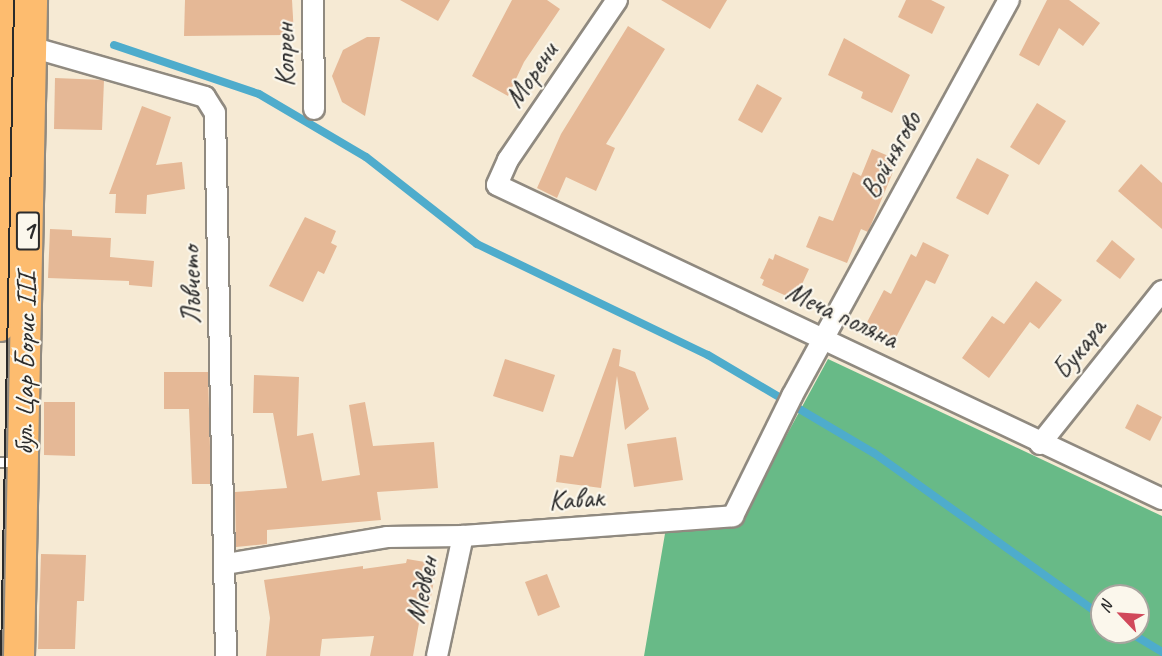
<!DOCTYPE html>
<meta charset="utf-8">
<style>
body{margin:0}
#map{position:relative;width:1162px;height:656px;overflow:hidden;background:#f6ead4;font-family:Caveat,sans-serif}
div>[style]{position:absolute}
.forest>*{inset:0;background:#68ba87}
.stream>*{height:8px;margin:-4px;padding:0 4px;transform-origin:4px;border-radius:4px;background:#4eaccc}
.building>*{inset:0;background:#e5b896}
.roads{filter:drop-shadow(2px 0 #908a80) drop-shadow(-2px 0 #908a80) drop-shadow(0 2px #908a80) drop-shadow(0 -2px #908a80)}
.service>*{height:9px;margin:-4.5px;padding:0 4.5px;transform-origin:4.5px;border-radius:4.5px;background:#fff}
.minor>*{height:20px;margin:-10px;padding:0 10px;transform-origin:10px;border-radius:10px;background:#fff}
.primary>*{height:30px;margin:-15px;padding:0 15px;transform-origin:15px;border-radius:15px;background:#fdbc6f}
.tram>*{height:1.5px;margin:-0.75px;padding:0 0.75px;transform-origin:0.75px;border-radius:0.75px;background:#2b2b2b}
span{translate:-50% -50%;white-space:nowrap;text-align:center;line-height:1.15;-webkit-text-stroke:4.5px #fbf7ec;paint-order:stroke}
.shield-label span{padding:2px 4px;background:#fbf7ec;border:2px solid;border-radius:4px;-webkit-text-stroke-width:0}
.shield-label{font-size:27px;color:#2b2b2b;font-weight:700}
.street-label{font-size:28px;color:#2b2b2b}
.north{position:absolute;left:1090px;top:584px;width:60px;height:60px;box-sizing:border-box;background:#fbf7ec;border:2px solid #a8a59f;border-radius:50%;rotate:295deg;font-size:16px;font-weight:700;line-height:24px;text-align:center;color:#2b2b2b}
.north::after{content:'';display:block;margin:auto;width:21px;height:27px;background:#d1495b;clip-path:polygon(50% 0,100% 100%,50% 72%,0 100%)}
</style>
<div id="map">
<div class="forest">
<i style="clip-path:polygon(evenodd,828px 359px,1162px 516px,1162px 656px,644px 656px,667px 522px,742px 517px,828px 359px,1102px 596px,1138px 596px,1138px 632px,1102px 632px,1102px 596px)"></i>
</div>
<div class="stream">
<i style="left:114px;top:45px;width:153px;rotate:18.7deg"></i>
<i style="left:259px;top:94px;width:124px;rotate:30.5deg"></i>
<i style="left:366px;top:157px;width:141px;rotate:38.1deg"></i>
<i style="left:477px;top:244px;width:256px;rotate:25.7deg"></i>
<i style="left:708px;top:355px;width:193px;rotate:30.6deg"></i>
<i style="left:874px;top:453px;width:280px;rotate:35.6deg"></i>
<i style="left:1129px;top:632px;width:39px;rotate:31deg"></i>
</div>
<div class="building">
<i style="clip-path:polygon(185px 0,292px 0,294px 35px,184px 36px)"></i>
<i style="clip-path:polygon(400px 0,450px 0,438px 21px)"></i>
<i style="clip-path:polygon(512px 0,547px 0,560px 9px,524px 62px,508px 96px,472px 76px)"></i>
<i style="clip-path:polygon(661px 0,727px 0,710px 29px)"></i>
<i style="clip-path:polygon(906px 0,931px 0,945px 7px,932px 34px,898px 17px)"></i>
<i style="clip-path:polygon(1047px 0,1069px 0,1100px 23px,1083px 46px,1059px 28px,1039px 66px,1019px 55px)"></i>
<i style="clip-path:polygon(628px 26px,665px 49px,606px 144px,615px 148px,596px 191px,566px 177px,557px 198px,537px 188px,561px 134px)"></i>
<i style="clip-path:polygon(367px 37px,380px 37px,365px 116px,342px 102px,332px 76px,343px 50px)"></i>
<i style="clip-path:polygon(844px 38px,910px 75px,892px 113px,861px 98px,863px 92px,828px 75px)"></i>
<i style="clip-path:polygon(55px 78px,104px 80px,102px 130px,54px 129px)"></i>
<i style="clip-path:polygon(757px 84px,782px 98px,762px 133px,738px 120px)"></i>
<i style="clip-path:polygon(1037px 103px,1066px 121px,1039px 165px,1010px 147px)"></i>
<i style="clip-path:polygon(142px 106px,171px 117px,156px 165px,182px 162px,185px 189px,147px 195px,146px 214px,115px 213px,116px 194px,109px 194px)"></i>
<i style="clip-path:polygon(872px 149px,898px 160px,868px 232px,861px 229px,847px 263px,806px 247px,819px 216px,833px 221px,853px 172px,861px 176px)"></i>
<i style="clip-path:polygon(977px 158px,1009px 175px,988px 215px,956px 198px)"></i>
<i style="clip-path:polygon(1141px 164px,1162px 183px,1162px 229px,1118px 191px)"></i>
<i style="clip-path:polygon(305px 217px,336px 231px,331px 243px,337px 246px,324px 274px,318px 271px,303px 302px,269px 286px)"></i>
<i style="clip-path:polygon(50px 229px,72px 230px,72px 236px,111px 238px,110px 257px,154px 261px,152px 287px,129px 285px,129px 281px,48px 278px)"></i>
<i style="clip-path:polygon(1112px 240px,1135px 259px,1120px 279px,1096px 261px)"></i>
<i style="clip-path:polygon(923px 242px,949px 255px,935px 284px,926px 280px,893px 343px,864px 328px,884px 290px,891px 294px,911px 254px,916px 257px)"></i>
<i style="clip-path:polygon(775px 254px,809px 269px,797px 295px,793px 293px,791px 298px,762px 285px,764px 280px,760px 278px,769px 258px,773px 260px)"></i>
<i style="clip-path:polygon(1036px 281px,1062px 300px,1039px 329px,1030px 322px,989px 378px,962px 358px,992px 316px,1004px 324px)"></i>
<i style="clip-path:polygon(613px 348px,621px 350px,619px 366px,635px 372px,649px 409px,625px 430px,617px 376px,601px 488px,556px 482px,560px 455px,573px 457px)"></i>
<i style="clip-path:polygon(505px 359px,555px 375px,543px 412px,493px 396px)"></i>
<i style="clip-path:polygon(164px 372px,208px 372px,211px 484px,192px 484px,189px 409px,164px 409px)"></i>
<i style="clip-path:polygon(254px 375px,299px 377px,297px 436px,313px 433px,322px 481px,360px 475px,349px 405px,365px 402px,373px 446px,434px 442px,438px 488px,377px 492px,381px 520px,267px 530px,267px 544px,236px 547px,235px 492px,287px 488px,273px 413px,253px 413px)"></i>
<i style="clip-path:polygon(44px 402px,75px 402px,75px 456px,44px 455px)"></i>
<i style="clip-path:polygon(1137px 404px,1162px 417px,1150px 441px,1125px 428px)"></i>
<i style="clip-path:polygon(676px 437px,683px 480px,634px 487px,627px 444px)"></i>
<i style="clip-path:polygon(41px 554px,86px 555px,84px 601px,77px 601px,75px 649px,38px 649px)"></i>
<i style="clip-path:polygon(407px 559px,437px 564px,428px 613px,421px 612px,413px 656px,370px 656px,374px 636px,322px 639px,320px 656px,266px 656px,270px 618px,264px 580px,363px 566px,363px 569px,406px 563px)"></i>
<i style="clip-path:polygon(547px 574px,560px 607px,538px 616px,525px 582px)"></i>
</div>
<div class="roads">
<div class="service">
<i style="left:0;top:462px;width:19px"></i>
</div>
<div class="minor">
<i style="left:313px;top:0;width:109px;rotate:89.5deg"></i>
<i style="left:617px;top:0;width:194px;rotate:124.3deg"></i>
<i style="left:508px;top:160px;width:27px;rotate:114deg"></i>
<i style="left:497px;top:185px;width:735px;rotate:25.28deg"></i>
<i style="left:31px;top:47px;width:181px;rotate:16deg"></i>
<i style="left:205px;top:97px;width:19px;rotate:58deg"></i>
<i style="left:215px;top:113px;width:543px;rotate:88.84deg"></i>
<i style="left:1040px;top:444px;width:196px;rotate:-51.4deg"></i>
<i style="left:226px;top:564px;width:163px;rotate:-9.5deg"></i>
<i style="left:387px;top:537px;width:76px;rotate:-0.8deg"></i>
<i style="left:463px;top:536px;width:271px;rotate:-4.2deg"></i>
<i style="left:733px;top:516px;width:134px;rotate:-63.8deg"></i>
<i style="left:792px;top:396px;width:452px;rotate:-61.3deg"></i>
<i style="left:437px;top:656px;width:123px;rotate:-77.8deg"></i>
</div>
<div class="primary">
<i style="left:0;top:326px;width:326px;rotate:-88.8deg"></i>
<i style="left:19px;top:656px;width:656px;rotate:-88.86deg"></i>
</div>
</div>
<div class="tram">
<i style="left:1px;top:656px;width:656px;rotate:-88.86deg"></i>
</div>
<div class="shield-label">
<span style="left:28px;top:231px">1</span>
</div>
<div class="street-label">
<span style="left:285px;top:55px;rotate:-91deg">Копрен</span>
<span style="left:531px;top:75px;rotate:-56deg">Морени</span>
<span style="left:891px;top:155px;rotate:-61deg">Войнягово</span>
<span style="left:191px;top:285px;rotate:-91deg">Лъвчето</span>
<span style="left:842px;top:315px;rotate:25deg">Меча поляна</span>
<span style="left:1079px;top:349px;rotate:-52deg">Букара</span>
<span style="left:25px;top:364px;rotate:-89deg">бул. Цар Борис III</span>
<span style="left:576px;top:499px;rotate:-5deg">Кавак</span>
<span style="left:422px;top:590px;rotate:-78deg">Медвен</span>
</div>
<div class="north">N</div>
</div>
